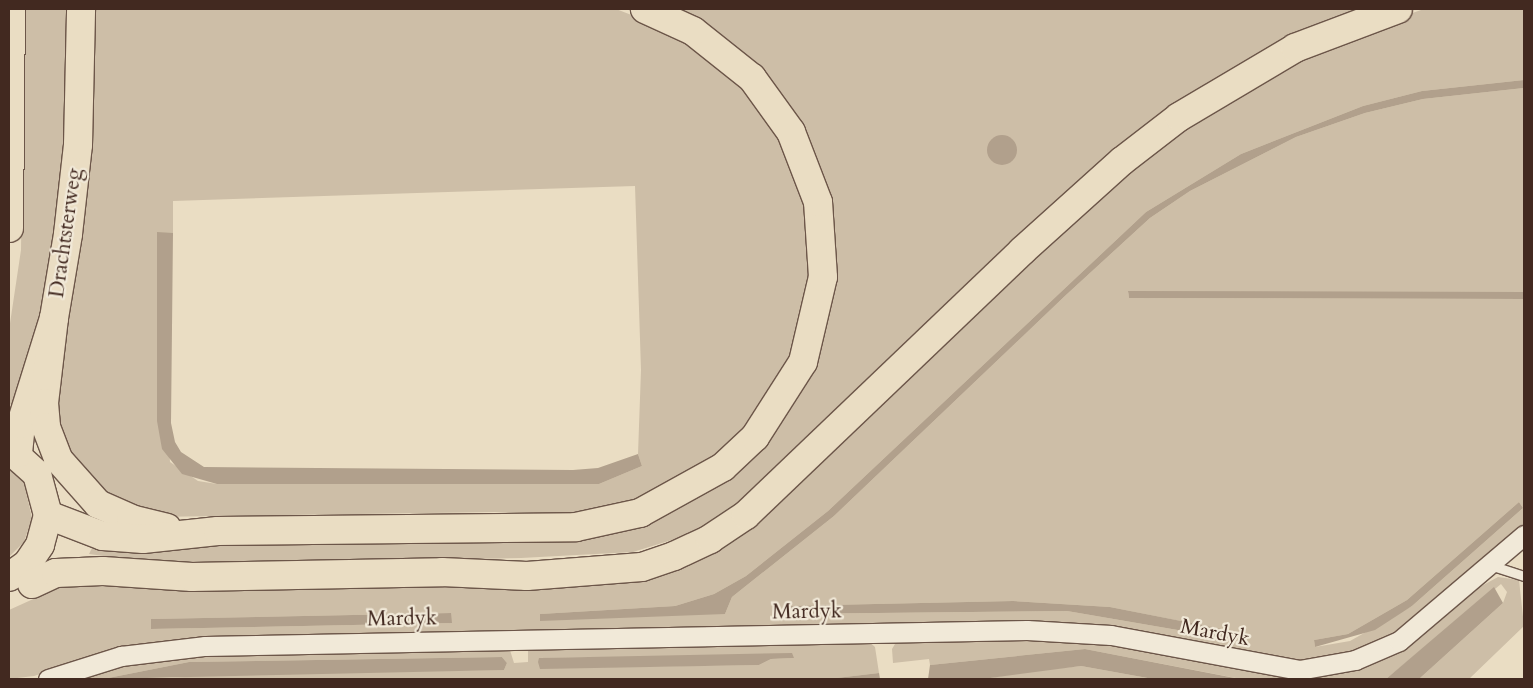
<!DOCTYPE html>
<style>
body{margin:0}
#map{position:relative;width:1533px;height:688px;overflow:hidden;background:#eaddc3;font-family:Cardo,serif}
div>[style]{position:absolute}
.green>*{inset:0;background:#cdbea7}
.water>*{inset:0;background:#b1a08c}
.round{border-radius:50%}
.roads{filter:drop-shadow(1px 0 #6c5649) drop-shadow(-1px 0 #6c5649) drop-shadow(0 1px #6c5649) drop-shadow(0 -1px #6c5649)}
.lane>*{height:9px;margin:-4.5px;padding:0 4.5px;transform-origin:4.5px;border-radius:4.5px;background:#f1e9d8}
.street>*{height:19px;margin:-9.5px;padding:0 9.5px;transform-origin:9.5px;border-radius:9.5px;background:#f1e9d8}
.primary>*{height:28px;margin:-14px;padding:0 14px;transform-origin:14px;border-radius:14px;background:#eaddc3}
.highway>*{height:28px;margin:-14px;padding:0 14px;transform-origin:14px;border-radius:14px;background:#eaddc3}
span{translate:-50% -50%;white-space:nowrap;text-align:center;line-height:1.15;-webkit-text-stroke:4.5px #f1e9d8;paint-order:stroke}
.street-label{font-size:21px;color:#422920}
.frame{position:absolute;inset:0;border:10px solid #422920;pointer-events:none}
</style>
<div id="map">
<div class="green">
<i style="clip-path:polygon(24px 9px,68px 9px,65px 159px,53px 259px,17px 407px,9px 404px,9px 330px,21px 250px)"></i>
<i style="clip-path:polygon(evenodd,93px 9px,616px 9px,688px 37px,767px 110px,808px 206px,812px 280px,792px 357px,744px 432px,717px 456px,656px 495px,571px 518px,495px 512px,151px 517px,101px 497px,56px 433px,54px 384px,87px 198px,93px 9px,635px 186px,641px 370px,638px 454px,642px 466px,599px 484px,217px 484px,198px 481px,170px 462px,157px 233px,173px 233px,173px 201px,635px 186px)"></i>
<i style="clip-path:polygon(670px 9px,1375px 9px,1215px 85px,752px 495px,691px 534px,633px 552px,521px 558px,169px 565px,89px 554px,95px 542px,174px 546px,513px 539px,680px 503px,811px 357px,808px 146px)"></i>
<i style="clip-path:polygon(evenodd,1424px 9px,1524px 9px,1524px 80px,1422px 91px,1363px 106px,1241px 154px,1146px 212px,828px 511px,746px 576px,714px 594px,675px 606px,540px 614px,725px 614px,732px 597px,834px 516px,1066px 295px,1150px 218px,1190px 191px,1296px 137px,1365px 113px,1423px 99px,1524px 88px,1524px 292px,1128px 292px,1129px 298px,1524px 299px,1524px 527px,1427px 613px,1375px 647px,1298px 662px,1112px 630px,119px 650px,34px 676px,9px 679px,9px 610px,62px 586px,234px 589px,677px 561px,1127px 167px,1245px 87px,1369px 28px,1424px 9px,1519px 502px,1523px 508px,1412px 606px,1350px 641px,1315px 647px,1314px 640px,1348px 634px,1407px 600px,1519px 502px,1424px 9px,1013px 601px,1110px 607px,1231px 631px,1230px 639px,1067px 611px,783px 614px,783px 606px,1013px 601px,1424px 9px,451px 613px,451px 623px,151px 629px,151px 619px,451px 613px)"></i>
<i style="clip-path:polygon(9px 467px,24px 483px,32px 518px,24px 542px,9px 557px)"></i>
<i style="clip-path:polygon(1498px 577px,1519px 580px,1524px 626px,1469px 679px,1419px 679px,1503px 603px,1507px 592px,1501px 584px,1386px 679px,1311px 679px)"></i>
<i style="clip-path:polygon(1077px 637px,1289px 676px,1304px 679px,1241px 679px,1085px 649px,930px 665px,929px 659px,893px 663px,892px 649px,898px 639px)"></i>
<i style="clip-path:polygon(evenodd,867px 640px,875px 647px,879px 673px,828px 679px,157px 679px,255px 672px,504px 670px,507px 663px,502px 657px,189px 662px,103px 679px,65px 679px,151px 655px,509px 647px,514px 663px,528px 662px,528px 648px,867px 640px,540px 658px,623px 657px,794px 658px,771px 659px,759px 665px,540px 668px,540px 658px)"></i>
<i style="clip-path:polygon(1081px 666px,1153px 679px,983px 679px,1032px 671px)"></i>
</div>
<div class="water">
<i style="clip-path:polygon(1524px 80px,1524px 88px,1423px 99px,1365px 113px,1296px 137px,1190px 191px,1150px 218px,1066px 295px,834px 516px,732px 597px,725px 614px,540px 621px,540px 614px,675px 606px,714px 594px,746px 576px,828px 511px,1146px 212px,1241px 154px,1363px 106px,1422px 91px)"></i>
<i class="round" style="left:987px;top:135px;width:30px;height:30px"></i>
<i style="clip-path:polygon(157px 232px,173px 233px,171px 423px,175px 442px,181px 452px,204px 467px,573px 470px,598px 468px,638px 454px,642px 466px,599px 484px,217px 484px,182px 474px,162px 449px,157px 421px)"></i>
<i style="clip-path:polygon(1128px 291px,1524px 292px,1524px 299px,1129px 298px)"></i>
<i style="clip-path:polygon(1519px 502px,1523px 508px,1412px 606px,1375px 630px,1315px 647px,1314px 640px,1348px 634px,1407px 600px)"></i>
<i style="clip-path:polygon(1494px 587px,1503px 603px,1419px 679px,1386px 679px)"></i>
<i style="clip-path:polygon(1013px 601px,1110px 607px,1232px 631px,1230px 639px,1067px 611px,783px 614px,783px 606px)"></i>
<i style="clip-path:polygon(451px 613px,452px 623px,151px 629px,151px 619px)"></i>
<i style="clip-path:polygon(1085px 649px,1240px 679px,1153px 679px,1081px 666px,983px 679px,928px 679px,930px 665px)"></i>
<i style="clip-path:polygon(792px 653px,794px 658px,771px 659px,759px 665px,540px 669px,538px 662px,539px 658px)"></i>
<i style="clip-path:polygon(502px 657px,507px 663px,504px 670px,103px 679px,189px 662px)"></i>
<i style="clip-path:polygon(879px 673px,880px 679px,828px 679px)"></i>
</div>
<div class="roads">
<div class="lane">
<i style="left:1490px;top:565px;width:36px;rotate:18deg"></i>
</div>
<div class="street">
<i style="left:48px;top:679px;width:77px;rotate:-17.5deg"></i>
<i style="left:121px;top:656px;width:85px;rotate:-6.8deg"></i>
<i style="left:205px;top:646px;width:822px;rotate:-1.12deg"></i>
<i style="left:1027px;top:630px;width:84px;rotate:3.4deg"></i>
<i style="left:1111px;top:635px;width:191px;rotate:10.5deg"></i>
<i style="left:1299px;top:670px;width:57px;rotate:-10.1deg"></i>
<i style="left:1355px;top:660px;width:48px;rotate:-23.4deg"></i>
<i style="left:1399px;top:641px;width:164px;rotate:-40.3deg"></i>
</div>
<div class="primary">
<i style="left:9px;top:228px;width:219px;rotate:-89.5deg"></i>
<i style="left:9px;top:449px;width:38px;rotate:42deg"></i>
<i style="left:37px;top:474px;width:42px;rotate:75deg"></i>
<i style="left:48px;top:515px;width:31px;rotate:105deg"></i>
<i style="left:40px;top:545px;width:23px;rotate:124deg"></i>
<i style="left:27px;top:564px;width:22px;rotate:144deg"></i>
<i style="left:18px;top:453px;width:29px;rotate:-84deg"></i>
<i style="left:21px;top:424px;width:111px;rotate:-72.7deg"></i>
<i style="left:54px;top:318px;width:85px;rotate:-80.5deg"></i>
<i style="left:68px;top:234px;width:90px;rotate:-83.6deg"></i>
<i style="left:78px;top:145px;width:136px;rotate:-88.7deg"></i>
</div>
<div class="highway">
<i style="left:54px;top:318px;width:86px;rotate:96.7deg"></i>
<i style="left:44px;top:403px;width:24px;rotate:85deg"></i>
<i style="left:46px;top:427px;width:34px;rotate:69deg"></i>
<i style="left:58px;top:459px;width:60px;rotate:48.4deg"></i>
<i style="left:98px;top:504px;width:36px;rotate:24deg"></i>
<i style="left:131px;top:519px;width:37px;rotate:14deg"></i>
<i style="left:48px;top:515px;width:59px;rotate:20.9deg"></i>
<i style="left:103px;top:536px;width:40px;rotate:4.3deg"></i>
<i style="left:143px;top:539px;width:75px;rotate:-6.1deg"></i>
<i style="left:218px;top:531px;width:358px;rotate:-0.6deg"></i>
<i style="left:576px;top:527px;width:66px;rotate:-12.3deg"></i>
<i style="left:640px;top:513px;width:95px;rotate:-29deg"></i>
<i style="left:723px;top:467px;width:44px;rotate:-43.2deg"></i>
<i style="left:755px;top:437px;width:89px;rotate:-57.4deg"></i>
<i style="left:803px;top:362px;width:87px;rotate:-76.8deg"></i>
<i style="left:823px;top:277px;width:75px;rotate:-93.8deg"></i>
<i style="left:818px;top:202px;width:75px;rotate:-111.1deg"></i>
<i style="left:791px;top:132px;width:67px;rotate:-125.8deg"></i>
<i style="left:752px;top:78px;width:75px;rotate:-141.5deg"></i>
<i style="left:693px;top:31px;width:53px;rotate:-155.4deg"></i>
<i style="left:32px;top:584px;width:26px;rotate:-25deg"></i>
<i style="left:56px;top:573px;width:47px;rotate:-2.4deg"></i>
<i style="left:103px;top:571px;width:89px;rotate:3.9deg"></i>
<i style="left:192px;top:577px;width:250px;rotate:-1.1deg"></i>
<i style="left:442px;top:572px;width:85px;rotate:2.7deg"></i>
<i style="left:527px;top:576px;width:115px;rotate:-4.5deg"></i>
<i style="left:642px;top:567px;width:34px;rotate:-19deg"></i>
<i style="left:674px;top:556px;width:40px;rotate:-25deg"></i>
<i style="left:710px;top:539px;width:43px;rotate:-33.7deg"></i>
<i style="left:746px;top:515px;width:382px;rotate:-43.7deg"></i>
<i style="left:1022px;top:251px;width:135px;rotate:-42deg"></i>
<i style="left:1122px;top:161px;width:72px;rotate:-37.7deg"></i>
<i style="left:1179px;top:117px;width:135px;rotate:-30.7deg"></i>
<i style="left:1295px;top:48px;width:110px;rotate:-20.7deg"></i>
</div>
</div>
<div class="street-label">
<span style="left:66px;top:233px;rotate:-82deg">Drachtsterweg</span>
<span style="left:807px;top:612px;rotate:-1deg">Mardyk</span>
<span style="left:402px;top:619px;rotate:-1deg">Mardyk</span>
<span style="left:1215px;top:633px;rotate:11deg">Mardyk</span>
</div>
<div class="frame"></div>
</div>
